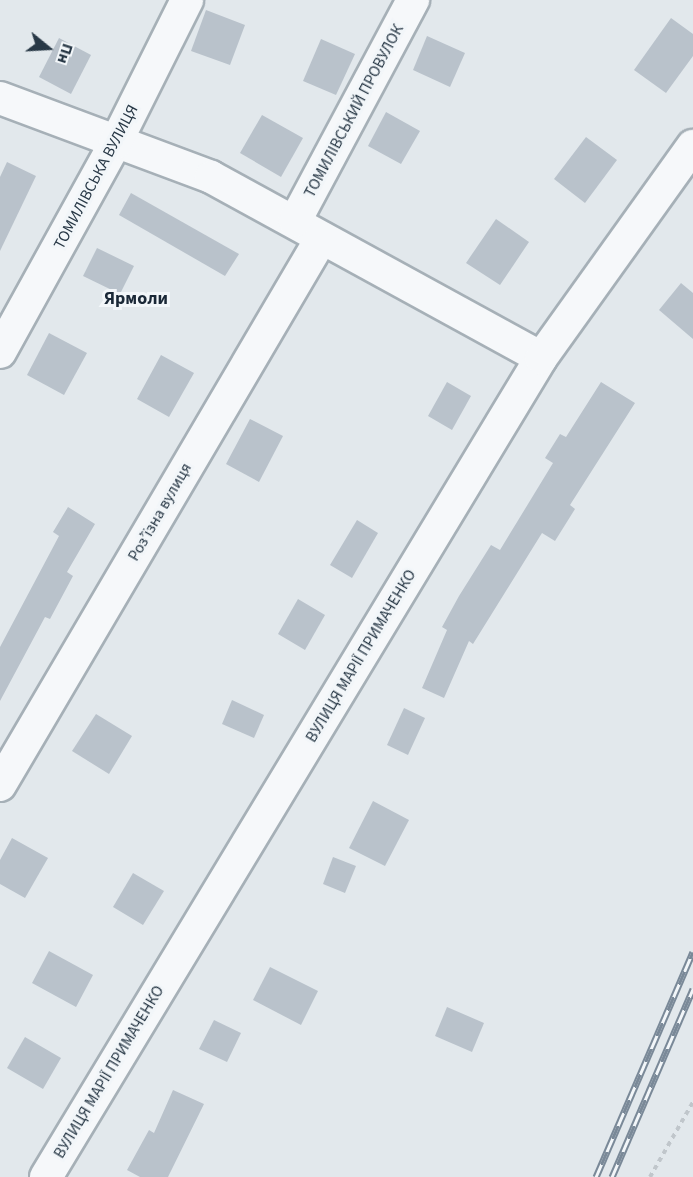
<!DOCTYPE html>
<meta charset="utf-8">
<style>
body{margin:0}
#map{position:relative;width:693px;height:1177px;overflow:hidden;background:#e2e8ec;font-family:"Source Sans 3",sans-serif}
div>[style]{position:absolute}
.building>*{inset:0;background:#b9c2cb}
.path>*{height:4px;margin-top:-2px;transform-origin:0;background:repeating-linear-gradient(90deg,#c0c6cb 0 4.5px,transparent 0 9px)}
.roads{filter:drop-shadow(2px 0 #a6b0b7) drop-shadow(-2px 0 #a6b0b7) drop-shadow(0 2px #a6b0b7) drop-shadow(0 -2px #a6b0b7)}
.street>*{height:32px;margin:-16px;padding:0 16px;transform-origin:16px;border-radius:16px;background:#f6f8fa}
.rail>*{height:7px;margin-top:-3.5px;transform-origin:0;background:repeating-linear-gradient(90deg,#f2f6f9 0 14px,#7a8998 0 28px);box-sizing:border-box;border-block:2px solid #7a8998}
span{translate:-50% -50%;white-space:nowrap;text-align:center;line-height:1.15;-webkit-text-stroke:6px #f2f6f9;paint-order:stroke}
.street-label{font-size:16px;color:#283846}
.neighbourhood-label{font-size:18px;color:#1a2837;font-weight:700}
.north{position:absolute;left:18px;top:18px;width:60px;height:60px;-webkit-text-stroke:4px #f2f6f9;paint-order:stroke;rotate:108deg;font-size:16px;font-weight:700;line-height:24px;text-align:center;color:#283846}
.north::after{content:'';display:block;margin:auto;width:21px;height:27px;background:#283846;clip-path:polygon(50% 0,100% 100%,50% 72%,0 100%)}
</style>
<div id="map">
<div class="building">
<i style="clip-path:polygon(206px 10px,245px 25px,230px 65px,191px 51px)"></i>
<i style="clip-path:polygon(671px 18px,693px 34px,693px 56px,666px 93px,634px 70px)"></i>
<i style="clip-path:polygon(427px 36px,465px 53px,450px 87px,413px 70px)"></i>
<i style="clip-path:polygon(59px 38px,91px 55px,71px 94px,39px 77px)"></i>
<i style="clip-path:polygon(321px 39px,355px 54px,336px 95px,303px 81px)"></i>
<i style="clip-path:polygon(386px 112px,420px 131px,401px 164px,368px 146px)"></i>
<i style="clip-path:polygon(262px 115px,303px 138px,281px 177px,240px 153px)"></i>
<i style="clip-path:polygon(586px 137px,617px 160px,585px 203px,554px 179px)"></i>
<i style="clip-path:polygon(7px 162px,36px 176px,0 251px,0 177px)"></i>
<i style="clip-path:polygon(131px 193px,239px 254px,225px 276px,119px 215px)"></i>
<i style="clip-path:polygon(496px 219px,529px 242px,500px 285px,466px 263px)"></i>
<i style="clip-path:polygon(97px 248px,134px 266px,120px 294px,83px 276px)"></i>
<i style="clip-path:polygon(681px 283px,693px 293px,693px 339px,659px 310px)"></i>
<i style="clip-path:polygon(49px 333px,87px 353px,64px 395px,27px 375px)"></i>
<i style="clip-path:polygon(161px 355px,194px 373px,169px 417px,137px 399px)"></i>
<i style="clip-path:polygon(447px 382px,471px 396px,452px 430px,428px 416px)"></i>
<i style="clip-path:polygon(601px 382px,635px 403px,570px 505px,575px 509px,555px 541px,542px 533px,473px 644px,469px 641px,444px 698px,422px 688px,447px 630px,442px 627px,459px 596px,491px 545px,500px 550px,553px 463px,545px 458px,560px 434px,566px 437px)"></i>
<i style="clip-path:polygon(250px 419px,283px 436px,259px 482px,226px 464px)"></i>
<i style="clip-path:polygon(68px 507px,95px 524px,67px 572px,73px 576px,50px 619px,45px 617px,0 701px,0 647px,59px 536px,53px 532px)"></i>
<i style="clip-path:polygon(357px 520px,378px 533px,352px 578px,330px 565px)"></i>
<i style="clip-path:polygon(298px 599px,325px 615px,305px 650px,278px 634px)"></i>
<i style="clip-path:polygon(232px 700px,264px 715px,254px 738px,222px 724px)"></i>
<i style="clip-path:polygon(404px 708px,425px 718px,408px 755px,387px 745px)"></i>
<i style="clip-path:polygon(96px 714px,132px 736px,109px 774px,72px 751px)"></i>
<i style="clip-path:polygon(373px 801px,409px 820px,385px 866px,349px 848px)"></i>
<i style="clip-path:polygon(12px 838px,48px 858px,25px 898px,0 884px,0 860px)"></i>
<i style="clip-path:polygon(333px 857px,356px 866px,345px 893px,323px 884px)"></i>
<i style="clip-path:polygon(133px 873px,164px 891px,143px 925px,113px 907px)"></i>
<i style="clip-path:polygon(49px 951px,93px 975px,76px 1007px,32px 983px)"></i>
<i style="clip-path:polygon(270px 967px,318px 991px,301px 1025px,253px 1000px)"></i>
<i style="clip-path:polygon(447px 1007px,484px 1023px,472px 1052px,435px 1036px)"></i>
<i style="clip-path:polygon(214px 1020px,241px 1033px,227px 1062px,199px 1049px)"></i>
<i style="clip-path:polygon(25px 1037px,61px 1058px,43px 1089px,7px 1068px)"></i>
<i style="clip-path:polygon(173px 1090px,204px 1104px,168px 1177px,140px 1177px,127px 1170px,149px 1130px,154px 1133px)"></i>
</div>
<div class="path">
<i style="left:650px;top:1177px;width:86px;rotate:-60.2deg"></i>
</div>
<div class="roads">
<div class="street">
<i style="left:0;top:98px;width:225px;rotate:20.5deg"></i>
<i style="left:211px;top:177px;width:376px;rotate:28.7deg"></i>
<i style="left:295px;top:221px;width:251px;rotate:-61.9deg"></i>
<i style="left:0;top:352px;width:238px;rotate:-61.1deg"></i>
<i style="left:115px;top:144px;width:161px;rotate:-63.4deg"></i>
<i style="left:0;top:785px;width:633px;rotate:-59.55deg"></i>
<i style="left:46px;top:1177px;width:957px;rotate:-58.85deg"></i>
<i style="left:541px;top:358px;width:261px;rotate:-54.4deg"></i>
</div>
</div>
<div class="rail">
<i style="left:596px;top:1177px;width:245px;rotate:-66.7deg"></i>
<i style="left:612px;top:1177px;width:205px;rotate:-66.7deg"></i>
</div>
<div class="street-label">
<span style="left:354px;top:111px;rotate:-62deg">ТОМИЛІВСЬКИЙ ПРОВУЛОК</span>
<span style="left:96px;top:177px;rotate:-62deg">ТОМИЛІВСЬКА ВУЛИЦЯ</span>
<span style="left:160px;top:512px;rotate:-60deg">Розʼїзна вулиця</span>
<span style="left:361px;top:656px;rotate:-59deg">ВУЛИЦЯ МАРІЇ ПРИМАЧЕНКО</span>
<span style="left:109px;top:1072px;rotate:-59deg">ВУЛИЦЯ МАРІЇ ПРИМАЧЕНКО</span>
</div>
<div class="neighbourhood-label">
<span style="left:136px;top:299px">Ярмоли</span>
</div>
<div class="north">Пн</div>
</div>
